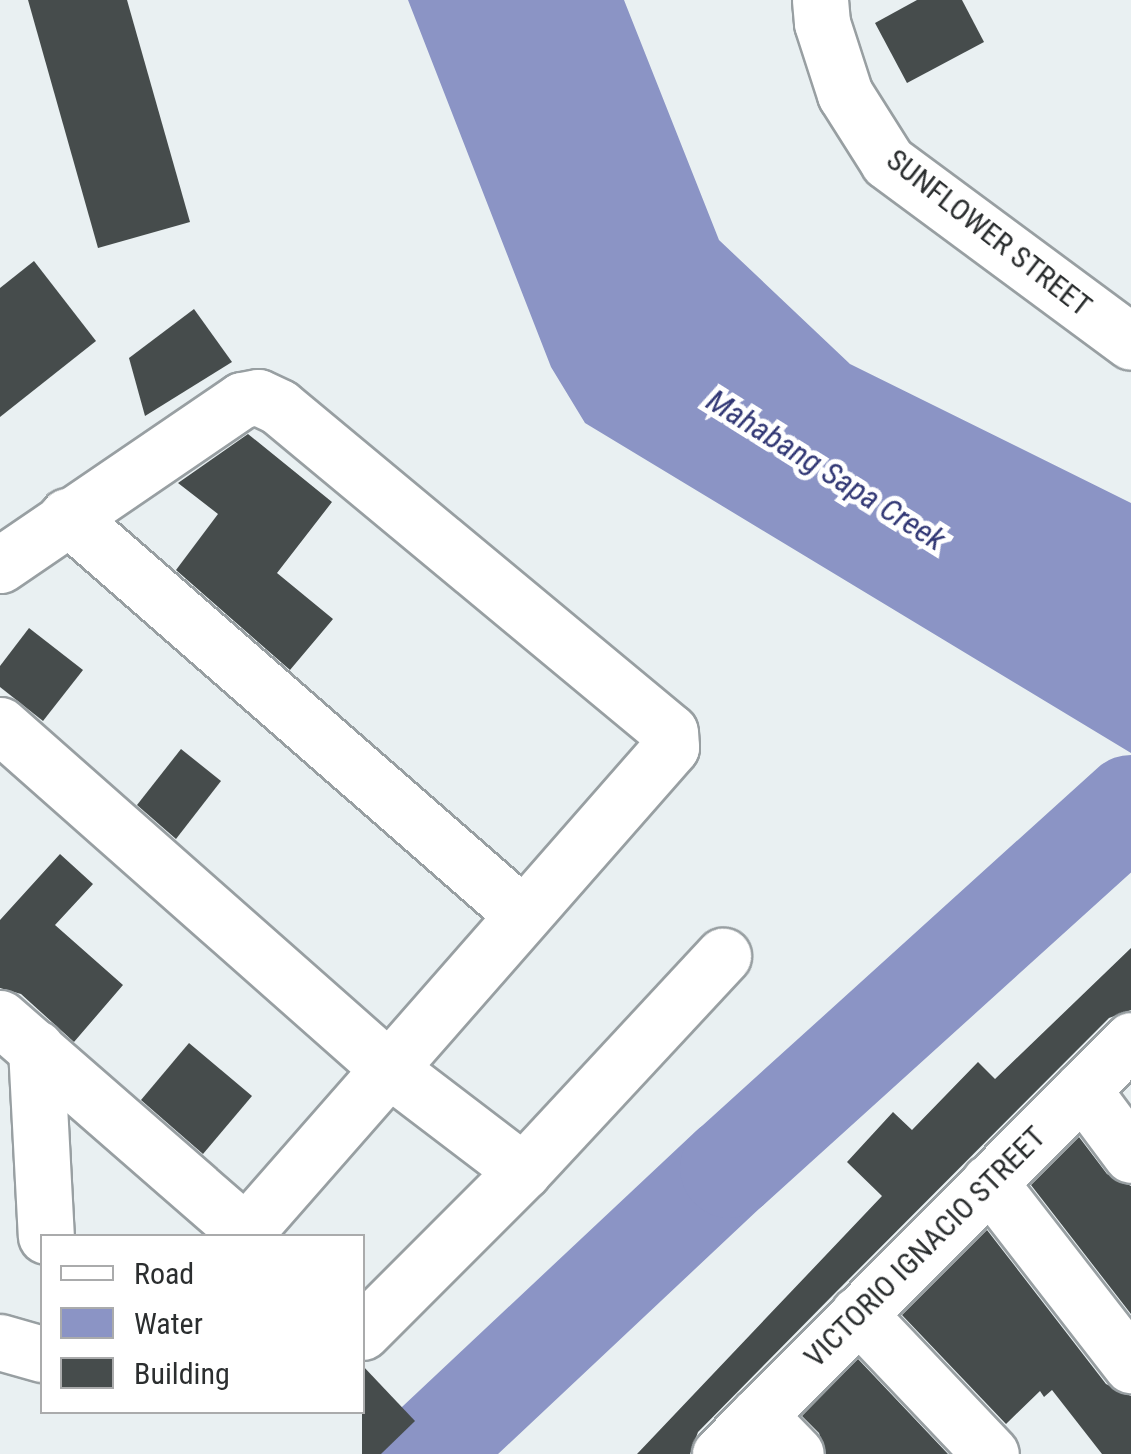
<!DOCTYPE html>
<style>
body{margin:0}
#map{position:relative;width:1131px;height:1454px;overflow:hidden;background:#e9f0f2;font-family:"Roboto Condensed",sans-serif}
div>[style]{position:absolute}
.water>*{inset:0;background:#8b94c5}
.river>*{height:100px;margin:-50px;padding:0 50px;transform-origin:50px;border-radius:50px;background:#8b94c5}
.building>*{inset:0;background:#464c4c}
.roads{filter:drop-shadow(2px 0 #989fa2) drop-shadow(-2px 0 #989fa2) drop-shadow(0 2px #989fa2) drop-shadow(0 -2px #989fa2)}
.minor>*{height:55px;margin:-27.5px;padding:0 27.5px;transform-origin:27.5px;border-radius:27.5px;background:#fff}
span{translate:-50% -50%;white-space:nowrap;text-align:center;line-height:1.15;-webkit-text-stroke:10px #fff;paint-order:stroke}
.street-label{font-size:30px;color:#2b2e2f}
.water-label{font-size:32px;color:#323875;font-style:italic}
.legend{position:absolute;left:40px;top:1234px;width:325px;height:180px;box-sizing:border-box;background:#fff;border:2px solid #aaabac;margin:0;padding:12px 18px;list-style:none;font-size:30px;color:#2b2e2f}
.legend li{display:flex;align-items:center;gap:20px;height:50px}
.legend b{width:50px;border:2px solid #aaabac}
</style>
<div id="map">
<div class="water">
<i style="clip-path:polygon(408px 0,624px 0,719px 240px,850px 364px,1131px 503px,1131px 753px,585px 423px,551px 367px)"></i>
</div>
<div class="river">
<i style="left:425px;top:1454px;width:418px;rotate:-43.2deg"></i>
<i style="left:730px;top:1168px;width:541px;rotate:-42.15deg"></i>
</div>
<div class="building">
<i style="clip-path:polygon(28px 0,127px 0,190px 222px,98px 248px)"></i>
<i style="clip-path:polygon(917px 0,962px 0,984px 42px,907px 83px,875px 23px)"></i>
<i style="clip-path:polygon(34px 261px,96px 341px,0 417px,0 288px)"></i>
<i style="clip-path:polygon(194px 309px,232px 362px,145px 416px,129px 358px)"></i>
<i style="clip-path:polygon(248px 434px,332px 502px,277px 573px,333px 619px,290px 670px,176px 570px,218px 514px,178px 483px)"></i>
<i style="clip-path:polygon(29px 628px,83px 670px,43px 721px,0 687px,0 666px)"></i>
<i style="clip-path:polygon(181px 749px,221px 781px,176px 839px,137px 805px)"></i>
<i style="clip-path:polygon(60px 854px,93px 884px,55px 925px,123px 985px,74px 1042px,21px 994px,0 988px,0 920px)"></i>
<i style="clip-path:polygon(1131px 948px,1131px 1010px,1109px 1018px,836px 1292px,698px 1432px,690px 1454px,637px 1454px,882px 1196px,847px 1162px,893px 1112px,912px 1130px,978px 1062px,995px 1079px)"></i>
<i style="clip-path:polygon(189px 1043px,252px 1096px,203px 1154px,141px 1100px)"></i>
<i style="clip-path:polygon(1079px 1137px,1107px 1174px,1131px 1186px,1131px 1314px,1031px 1185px)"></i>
<i style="clip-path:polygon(987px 1230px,1106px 1384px,1131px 1396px,1131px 1454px,1102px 1454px,1052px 1390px,1044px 1397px,1040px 1391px,1006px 1424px,902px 1315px)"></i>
<i style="clip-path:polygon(858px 1359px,948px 1454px,826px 1454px,819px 1433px,802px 1416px)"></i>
<i style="clip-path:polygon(362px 1365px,415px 1421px,381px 1454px,362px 1454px)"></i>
</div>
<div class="roads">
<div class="minor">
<i style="left:820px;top:0;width:23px;rotate:85deg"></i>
<i style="left:822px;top:23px;width:75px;rotate:72.1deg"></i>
<i style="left:845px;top:94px;width:80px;rotate:57.7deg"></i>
<i style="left:888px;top:162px;width:302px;rotate:36.5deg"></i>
<i style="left:67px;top:516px;width:605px;rotate:41.18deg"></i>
<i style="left:0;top:565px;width:293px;rotate:-34.3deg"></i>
<i style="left:242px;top:400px;width:16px;rotate:-11deg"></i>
<i style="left:258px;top:397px;width:23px;rotate:25deg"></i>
<i style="left:279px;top:407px;width:508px;rotate:39.73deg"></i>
<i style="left:670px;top:732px;width:15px;rotate:86deg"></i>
<i style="left:671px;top:747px;width:651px;rotate:131.26deg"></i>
<i style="left:0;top:725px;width:518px;rotate:41.48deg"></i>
<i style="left:388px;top:1068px;width:170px;rotate:37.3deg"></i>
<i style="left:0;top:1018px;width:325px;rotate:41.1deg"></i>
<i style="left:36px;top:1048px;width:188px;rotate:87deg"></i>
<i style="left:1082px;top:1089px;width:82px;rotate:53.4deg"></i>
<i style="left:989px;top:1182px;width:232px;rotate:52.2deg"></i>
<i style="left:858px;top:1314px;width:193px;rotate:46.5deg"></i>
<i style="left:362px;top:1332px;width:228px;rotate:-45deg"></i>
<i style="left:523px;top:1171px;width:294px;rotate:-47.1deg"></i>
<i style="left:0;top:1342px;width:44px;rotate:15.9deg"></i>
<i style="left:758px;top:1415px;width:54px;rotate:45.7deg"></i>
<i style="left:720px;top:1454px;width:583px;rotate:-45.21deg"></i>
</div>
</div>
<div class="street-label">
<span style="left:989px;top:233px;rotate:38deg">SUNFLOWER STREET</span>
<span style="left:925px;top:1247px;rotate:-45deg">VICTORIO IGNACIO STREET</span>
</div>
<div class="water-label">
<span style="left:826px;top:470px;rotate:32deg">Mahabang Sapa Creek</span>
</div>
<ul class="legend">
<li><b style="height:12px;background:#fff"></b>Road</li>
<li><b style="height:28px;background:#8b94c5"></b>Water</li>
<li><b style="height:28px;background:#464c4c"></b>Building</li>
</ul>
</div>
